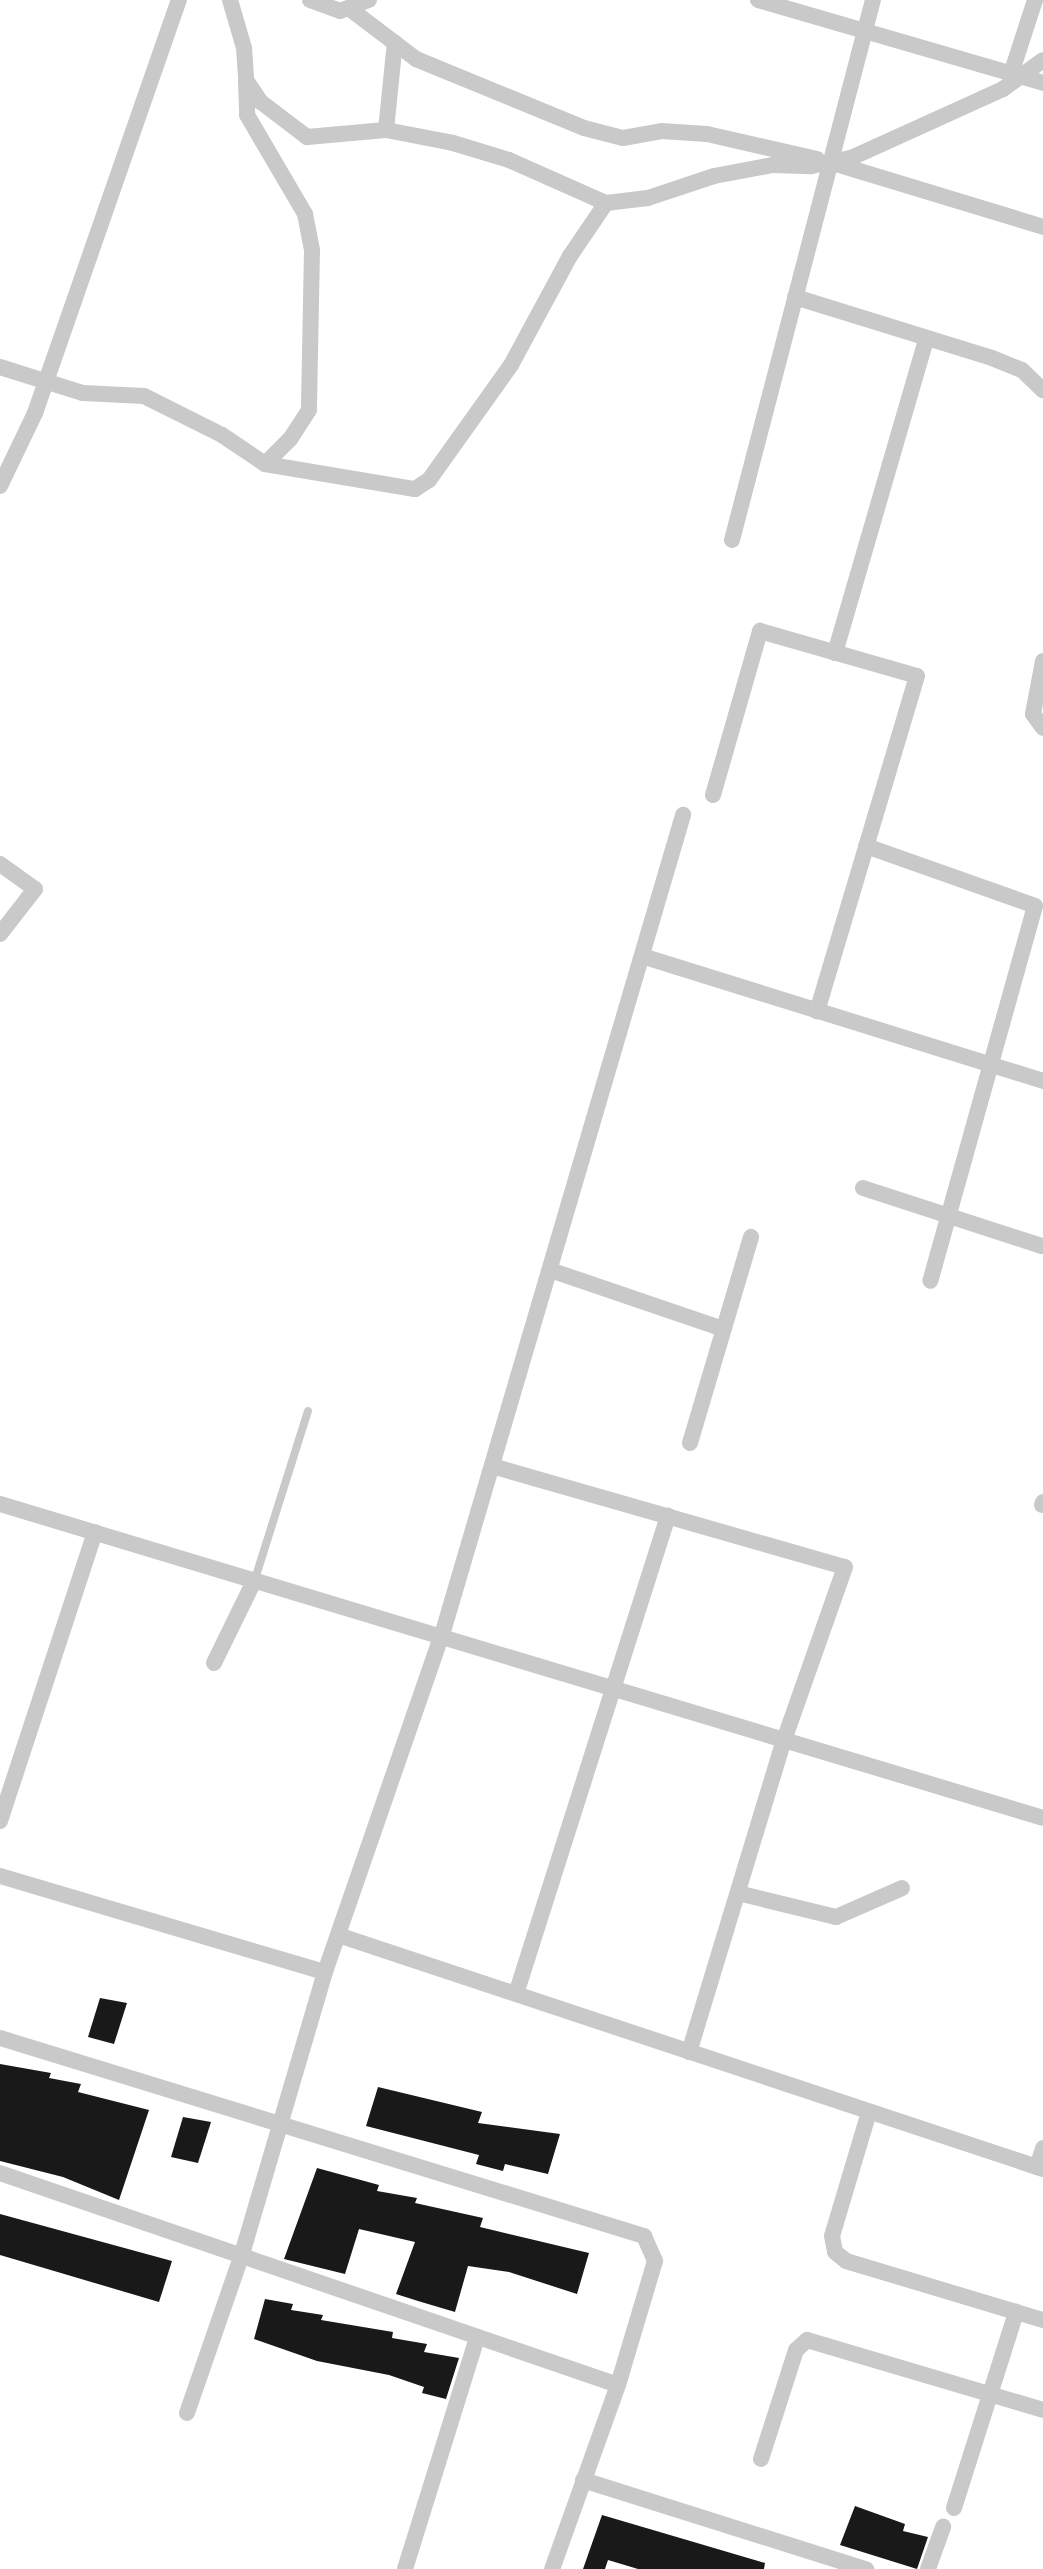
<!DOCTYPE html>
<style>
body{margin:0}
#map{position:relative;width:1043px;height:2569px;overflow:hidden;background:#fff;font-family:Roboto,sans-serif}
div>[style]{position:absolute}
.building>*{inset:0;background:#191919}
.service>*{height:8px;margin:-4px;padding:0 4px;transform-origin:4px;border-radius:4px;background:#c9c9c9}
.minor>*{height:16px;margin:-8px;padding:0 8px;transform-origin:8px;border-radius:8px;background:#c9c9c9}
span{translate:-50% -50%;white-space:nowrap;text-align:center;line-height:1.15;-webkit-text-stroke:8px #fff;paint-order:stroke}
</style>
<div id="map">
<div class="building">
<i style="clip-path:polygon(100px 1998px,127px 2003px,114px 2044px,88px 2037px)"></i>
<i style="clip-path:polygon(0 2064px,51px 2073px,49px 2078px,81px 2084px,78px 2092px,149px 2110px,119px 2200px,63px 2177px,0 2161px)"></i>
<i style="clip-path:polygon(378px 2087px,482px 2112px,478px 2123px,560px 2134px,548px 2174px,505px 2164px,503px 2171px,476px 2164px,479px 2155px,366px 2126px)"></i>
<i style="clip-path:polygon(183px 2117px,211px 2122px,198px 2163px,171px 2157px)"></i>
<i style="clip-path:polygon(317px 2168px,379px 2185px,377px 2191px,417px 2198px,415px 2203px,483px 2218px,480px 2227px,589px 2253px,577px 2294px,509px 2272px,468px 2266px,455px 2312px,418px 2301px,396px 2294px,415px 2242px,359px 2229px,345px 2274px,284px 2259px)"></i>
<i style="clip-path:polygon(0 2214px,172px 2261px,159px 2302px,0 2255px)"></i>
<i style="clip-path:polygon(265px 2299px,293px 2304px,291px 2310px,323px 2315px,321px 2320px,393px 2332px,392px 2338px,427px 2344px,424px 2352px,459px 2358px,446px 2399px,422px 2393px,424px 2387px,389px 2375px,317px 2361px,254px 2339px)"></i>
<i style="clip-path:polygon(855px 2506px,905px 2524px,903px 2531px,928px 2537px,917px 2569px,840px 2545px)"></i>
<i style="clip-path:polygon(602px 2515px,765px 2563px,764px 2569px,638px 2569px,608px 2560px,605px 2569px,583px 2569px)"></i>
</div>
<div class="service">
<i style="left:255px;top:1579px;width:176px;rotate:-72.5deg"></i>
</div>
<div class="minor">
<i style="left:230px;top:0;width:50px;rotate:73.7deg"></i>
<i style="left:244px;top:48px;width:32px;rotate:86deg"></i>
<i style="left:246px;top:80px;width:27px;rotate:56deg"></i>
<i style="left:261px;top:102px;width:58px;rotate:37.3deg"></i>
<i style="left:307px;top:137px;width:79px;rotate:-5.1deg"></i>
<i style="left:386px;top:130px;width:68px;rotate:11deg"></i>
<i style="left:453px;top:143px;width:59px;rotate:16.9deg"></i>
<i style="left:509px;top:160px;width:106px;rotate:23.9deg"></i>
<i style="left:606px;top:203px;width:42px;rotate:-6.8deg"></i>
<i style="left:648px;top:198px;width:70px;rotate:-18.4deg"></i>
<i style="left:714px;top:176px;width:60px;rotate:-10.6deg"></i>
<i style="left:773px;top:165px;width:38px;rotate:2deg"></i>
<i style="left:811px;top:166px;width:41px;rotate:-11.3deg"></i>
<i style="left:851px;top:158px;width:167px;rotate:-24.4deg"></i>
<i style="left:1003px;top:89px;width:49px;rotate:-35.9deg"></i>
<i style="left:310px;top:0;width:32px;rotate:20deg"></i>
<i style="left:340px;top:11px;width:31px;rotate:-21deg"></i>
<i style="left:758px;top:0;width:297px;rotate:16.2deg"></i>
<i style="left:350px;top:9px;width:83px;rotate:37.1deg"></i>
<i style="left:416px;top:59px;width:182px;rotate:22.3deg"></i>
<i style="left:584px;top:128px;width:40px;rotate:14.4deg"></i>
<i style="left:623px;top:138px;width:39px;rotate:-10deg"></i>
<i style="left:661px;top:131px;width:46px;rotate:3.7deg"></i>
<i style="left:707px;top:134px;width:113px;rotate:12.8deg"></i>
<i style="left:1011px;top:74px;width:78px;rotate:-72deg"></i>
<i style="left:246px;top:80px;width:35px;rotate:88deg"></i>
<i style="left:247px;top:115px;width:115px;rotate:59.6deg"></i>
<i style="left:305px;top:214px;width:37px;rotate:79deg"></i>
<i style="left:312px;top:250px;width:160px;rotate:91.1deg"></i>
<i style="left:309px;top:410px;width:35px;rotate:123deg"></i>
<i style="left:290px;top:439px;width:35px;rotate:135deg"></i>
<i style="left:386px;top:130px;width:88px;rotate:-84.2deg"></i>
<i style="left:833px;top:163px;width:220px;rotate:16.9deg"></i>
<i style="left:795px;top:297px;width:206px;rotate:17.2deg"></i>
<i style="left:992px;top:358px;width:32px;rotate:22deg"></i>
<i style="left:1022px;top:370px;width:29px;rotate:44deg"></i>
<i style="left:0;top:367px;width:87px;rotate:17.4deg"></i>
<i style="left:83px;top:393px;width:61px;rotate:2.8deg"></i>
<i style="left:144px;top:396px;width:87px;rotate:26.6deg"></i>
<i style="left:222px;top:435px;width:52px;rotate:34deg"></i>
<i style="left:265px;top:464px;width:152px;rotate:9.5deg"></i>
<i style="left:415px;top:489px;width:17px;rotate:-33deg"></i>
<i style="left:429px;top:480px;width:141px;rotate:-54.5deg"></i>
<i style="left:511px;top:365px;width:124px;rotate:-61.6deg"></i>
<i style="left:570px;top:256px;width:64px;rotate:-55.8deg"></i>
<i style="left:0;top:486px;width:81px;rotate:-64.4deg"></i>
<i style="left:35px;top:413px;width:437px;rotate:-70.8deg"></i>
<i style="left:732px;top:540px;width:558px;rotate:-75.37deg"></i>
<i style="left:835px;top:653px;width:326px;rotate:-73.8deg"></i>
<i style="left:1043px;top:661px;width:54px;rotate:100.7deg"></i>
<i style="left:1033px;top:714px;width:17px;rotate:54deg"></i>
<i style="left:713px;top:795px;width:171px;rotate:-74deg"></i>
<i style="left:760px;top:631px;width:163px;rotate:16deg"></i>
<i style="left:917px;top:676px;width:350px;rotate:106.6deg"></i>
<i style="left:866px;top:846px;width:179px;rotate:19.5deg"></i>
<i style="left:1035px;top:906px;width:389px;rotate:105.6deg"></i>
<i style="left:0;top:864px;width:43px;rotate:35.5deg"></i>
<i style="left:35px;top:889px;width:57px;rotate:127.9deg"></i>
<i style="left:642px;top:956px;width:420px;rotate:17.3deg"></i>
<i style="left:863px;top:1188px;width:188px;rotate:18deg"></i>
<i style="left:550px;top:1270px;width:183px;rotate:18.8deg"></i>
<i style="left:690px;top:1443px;width:215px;rotate:-73.5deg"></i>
<i style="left:492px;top:1466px;width:367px;rotate:16deg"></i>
<i style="left:845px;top:1567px;width:187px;rotate:109.4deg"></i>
<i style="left:783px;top:1743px;width:323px;rotate:106.9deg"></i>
<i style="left:0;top:1504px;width:1089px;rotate:16.75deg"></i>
<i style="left:1042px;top:1505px;width:3px;rotate:-72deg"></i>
<i style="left:214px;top:1663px;width:93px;rotate:-64deg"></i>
<i style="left:0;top:1821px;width:304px;rotate:-71.8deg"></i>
<i style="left:0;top:1876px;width:339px;rotate:16.5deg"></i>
<i style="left:738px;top:1893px;width:101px;rotate:13.8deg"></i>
<i style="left:836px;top:1917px;width:72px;rotate:-23.7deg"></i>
<i style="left:338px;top:1935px;width:743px;rotate:18.36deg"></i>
<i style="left:516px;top:1994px;width:502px;rotate:-72.36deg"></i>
<i style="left:0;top:2038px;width:674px;rotate:17.09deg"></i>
<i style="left:644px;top:2236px;width:27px;rotate:66deg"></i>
<i style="left:655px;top:2261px;width:129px;rotate:106.6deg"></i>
<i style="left:618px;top:2385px;width:195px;rotate:109.7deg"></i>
<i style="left:869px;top:2112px;width:129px;rotate:106.6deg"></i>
<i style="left:832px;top:2236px;width:16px;rotate:79deg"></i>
<i style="left:835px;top:2252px;width:14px;rotate:39deg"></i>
<i style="left:846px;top:2261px;width:206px;rotate:16.7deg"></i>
<i style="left:1037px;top:2167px;width:20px;rotate:-72deg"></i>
<i style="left:0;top:2173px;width:653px;rotate:18.93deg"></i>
<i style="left:187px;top:2413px;width:168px;rotate:-70.9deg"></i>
<i style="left:242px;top:2254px;width:294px;rotate:-73.6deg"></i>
<i style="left:325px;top:1972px;width:357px;rotate:-70.9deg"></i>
<i style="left:442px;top:1635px;width:855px;rotate:-73.62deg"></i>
<i style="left:761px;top:2459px;width:114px;rotate:-72.2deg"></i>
<i style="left:796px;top:2350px;width:15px;rotate:-42deg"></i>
<i style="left:807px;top:2340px;width:246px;rotate:16.5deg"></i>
<i style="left:583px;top:2480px;width:297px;rotate:17.5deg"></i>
<i style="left:954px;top:2508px;width:206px;rotate:-72.4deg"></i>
<i style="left:405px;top:2569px;width:242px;rotate:-72.7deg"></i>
<i style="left:928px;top:2569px;width:45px;rotate:-70.3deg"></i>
</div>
</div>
